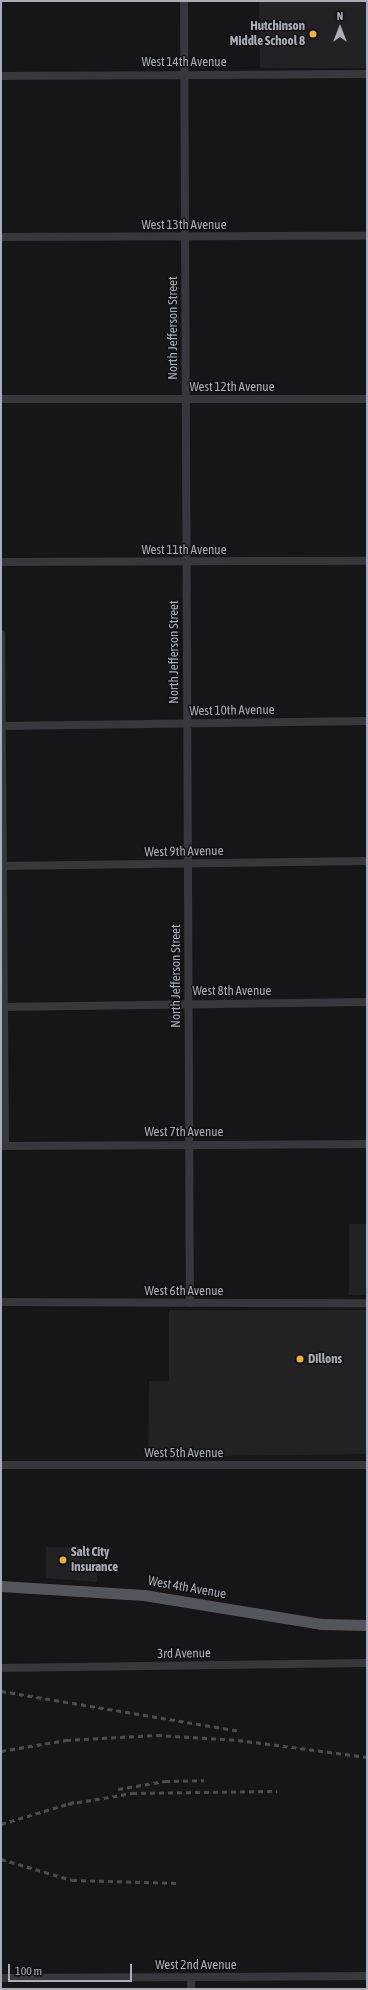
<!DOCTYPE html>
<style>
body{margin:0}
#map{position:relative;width:368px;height:1990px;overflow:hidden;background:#161618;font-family:"Asap Condensed",sans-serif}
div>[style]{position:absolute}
.built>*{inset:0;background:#222225}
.minor>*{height:8px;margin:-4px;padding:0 4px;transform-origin:4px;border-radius:4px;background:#37383d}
.major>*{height:11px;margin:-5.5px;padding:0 5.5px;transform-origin:5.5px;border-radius:5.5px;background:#53555c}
.rail>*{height:2.5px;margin-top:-1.25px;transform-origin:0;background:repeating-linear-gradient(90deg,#4a4c52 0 5px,transparent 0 9px)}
.dots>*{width:11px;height:11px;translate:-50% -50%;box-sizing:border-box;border:2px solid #111113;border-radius:50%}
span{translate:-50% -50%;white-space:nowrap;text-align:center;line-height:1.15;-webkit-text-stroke:3px #111113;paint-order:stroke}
.poi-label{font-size:13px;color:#a8adb8;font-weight:700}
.right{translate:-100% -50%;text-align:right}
.left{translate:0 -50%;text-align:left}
.street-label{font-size:13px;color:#a8adb8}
.frame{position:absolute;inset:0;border:2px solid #a8adb8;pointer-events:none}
.north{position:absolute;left:320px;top:8px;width:40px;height:40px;-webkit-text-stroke:3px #111113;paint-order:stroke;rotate:0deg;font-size:11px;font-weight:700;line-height:16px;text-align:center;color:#a8adb8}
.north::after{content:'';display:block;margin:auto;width:14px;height:18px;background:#a8adb8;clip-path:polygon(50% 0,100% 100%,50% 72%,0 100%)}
.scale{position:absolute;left:8px;top:1964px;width:124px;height:18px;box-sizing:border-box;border:2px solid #a8adb8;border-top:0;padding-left:5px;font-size:12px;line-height:14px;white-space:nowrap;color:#a8adb8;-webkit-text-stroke:3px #111113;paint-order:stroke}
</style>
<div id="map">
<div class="built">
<i style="clip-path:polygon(259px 1px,367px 1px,367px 68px,260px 68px)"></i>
<i style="clip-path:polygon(349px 1224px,367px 1224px,367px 1295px,349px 1295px)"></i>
<i style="clip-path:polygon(169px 1310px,367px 1310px,367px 1454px,148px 1457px,149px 1381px,169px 1381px)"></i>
<i style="clip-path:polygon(46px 1547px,97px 1547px,97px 1582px,46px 1578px)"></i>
</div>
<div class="minor">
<i style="left:184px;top:1px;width:1302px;rotate:89.74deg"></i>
<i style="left:1px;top:76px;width:366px;rotate:-0.3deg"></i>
<i style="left:1px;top:237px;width:366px;rotate:-0.2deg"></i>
<i style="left:1px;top:399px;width:366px"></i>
<i style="left:1px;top:562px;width:366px;rotate:-0.2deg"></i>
<i style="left:1px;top:634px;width:512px;rotate:89.55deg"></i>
<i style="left:1px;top:726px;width:366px;rotate:-0.8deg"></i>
<i style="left:1px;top:866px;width:366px;rotate:-0.8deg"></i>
<i style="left:1px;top:1007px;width:366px;rotate:-0.8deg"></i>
<i style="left:1px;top:1146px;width:366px;rotate:-0.3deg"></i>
<i style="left:1px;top:1302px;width:366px;rotate:0.2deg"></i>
<i style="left:1px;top:1465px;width:366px"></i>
<i style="left:1px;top:1668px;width:366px;rotate:-0.8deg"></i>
<i style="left:1px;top:1978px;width:366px;rotate:-0.3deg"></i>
<i style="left:191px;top:1989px;width:12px;rotate:-90deg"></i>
</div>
<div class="major">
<i style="left:1px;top:1586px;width:143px;rotate:3.6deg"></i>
<i style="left:144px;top:1595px;width:179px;rotate:9.3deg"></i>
<i style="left:321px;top:1624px;width:46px;rotate:1.2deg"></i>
</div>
<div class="rail">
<i style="left:1px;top:1691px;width:241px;rotate:9.5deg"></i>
<i style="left:1px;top:1751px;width:66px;rotate:-9.6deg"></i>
<i style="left:66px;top:1740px;width:91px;rotate:-3.1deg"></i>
<i style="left:157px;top:1735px;width:81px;rotate:3.5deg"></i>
<i style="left:238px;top:1740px;width:130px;rotate:7.5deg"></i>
<i style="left:118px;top:1789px;width:48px;rotate:-9.7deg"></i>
<i style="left:165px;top:1781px;width:39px;rotate:-1deg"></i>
<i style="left:68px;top:1804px;width:65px;rotate:-9.8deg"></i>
<i style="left:132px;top:1793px;width:145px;rotate:-0.8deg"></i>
<i style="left:1px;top:1824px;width:76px;rotate:-16.8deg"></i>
<i style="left:1px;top:1859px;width:74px;rotate:16.5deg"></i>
<i style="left:72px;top:1880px;width:107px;rotate:1.6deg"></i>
</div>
<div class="dots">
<i style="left:313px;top:34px;background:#f2b134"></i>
<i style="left:300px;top:1359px;background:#f2b134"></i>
<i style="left:63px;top:1560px;background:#f2b134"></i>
</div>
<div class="poi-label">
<span class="right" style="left:305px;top:34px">Hutchinson<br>Middle School 8</span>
<span class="left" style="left:308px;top:1359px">Dillons</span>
<span class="left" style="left:71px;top:1560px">Salt City<br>Insurance</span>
</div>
<div class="street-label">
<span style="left:184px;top:62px">West 14th Avenue</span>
<span style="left:184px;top:225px">West 13th Avenue</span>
<span style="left:173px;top:328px;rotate:-90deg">North Jefferson Street</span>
<span style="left:232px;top:387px">West 12th Avenue</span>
<span style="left:184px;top:550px">West 11th Avenue</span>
<span style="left:174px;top:652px;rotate:-90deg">North Jefferson Street</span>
<span style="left:232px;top:711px;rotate:-1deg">West 10th Avenue</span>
<span style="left:184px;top:852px;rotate:-1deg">West 9th Avenue</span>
<span style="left:176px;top:976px;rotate:-90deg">North Jefferson Street</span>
<span style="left:232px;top:991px">West 8th Avenue</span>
<span style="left:184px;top:1132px">West 7th Avenue</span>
<span style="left:184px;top:1291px">West 6th Avenue</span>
<span style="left:184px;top:1453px">West 5th Avenue</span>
<span style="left:187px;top:1588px;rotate:10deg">West 4th Avenue</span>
<span style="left:184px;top:1654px;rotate:-1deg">3rd Avenue</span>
<span style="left:196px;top:1965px">West 2nd Avenue</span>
</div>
<div class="frame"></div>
<div class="north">N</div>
<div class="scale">100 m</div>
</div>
